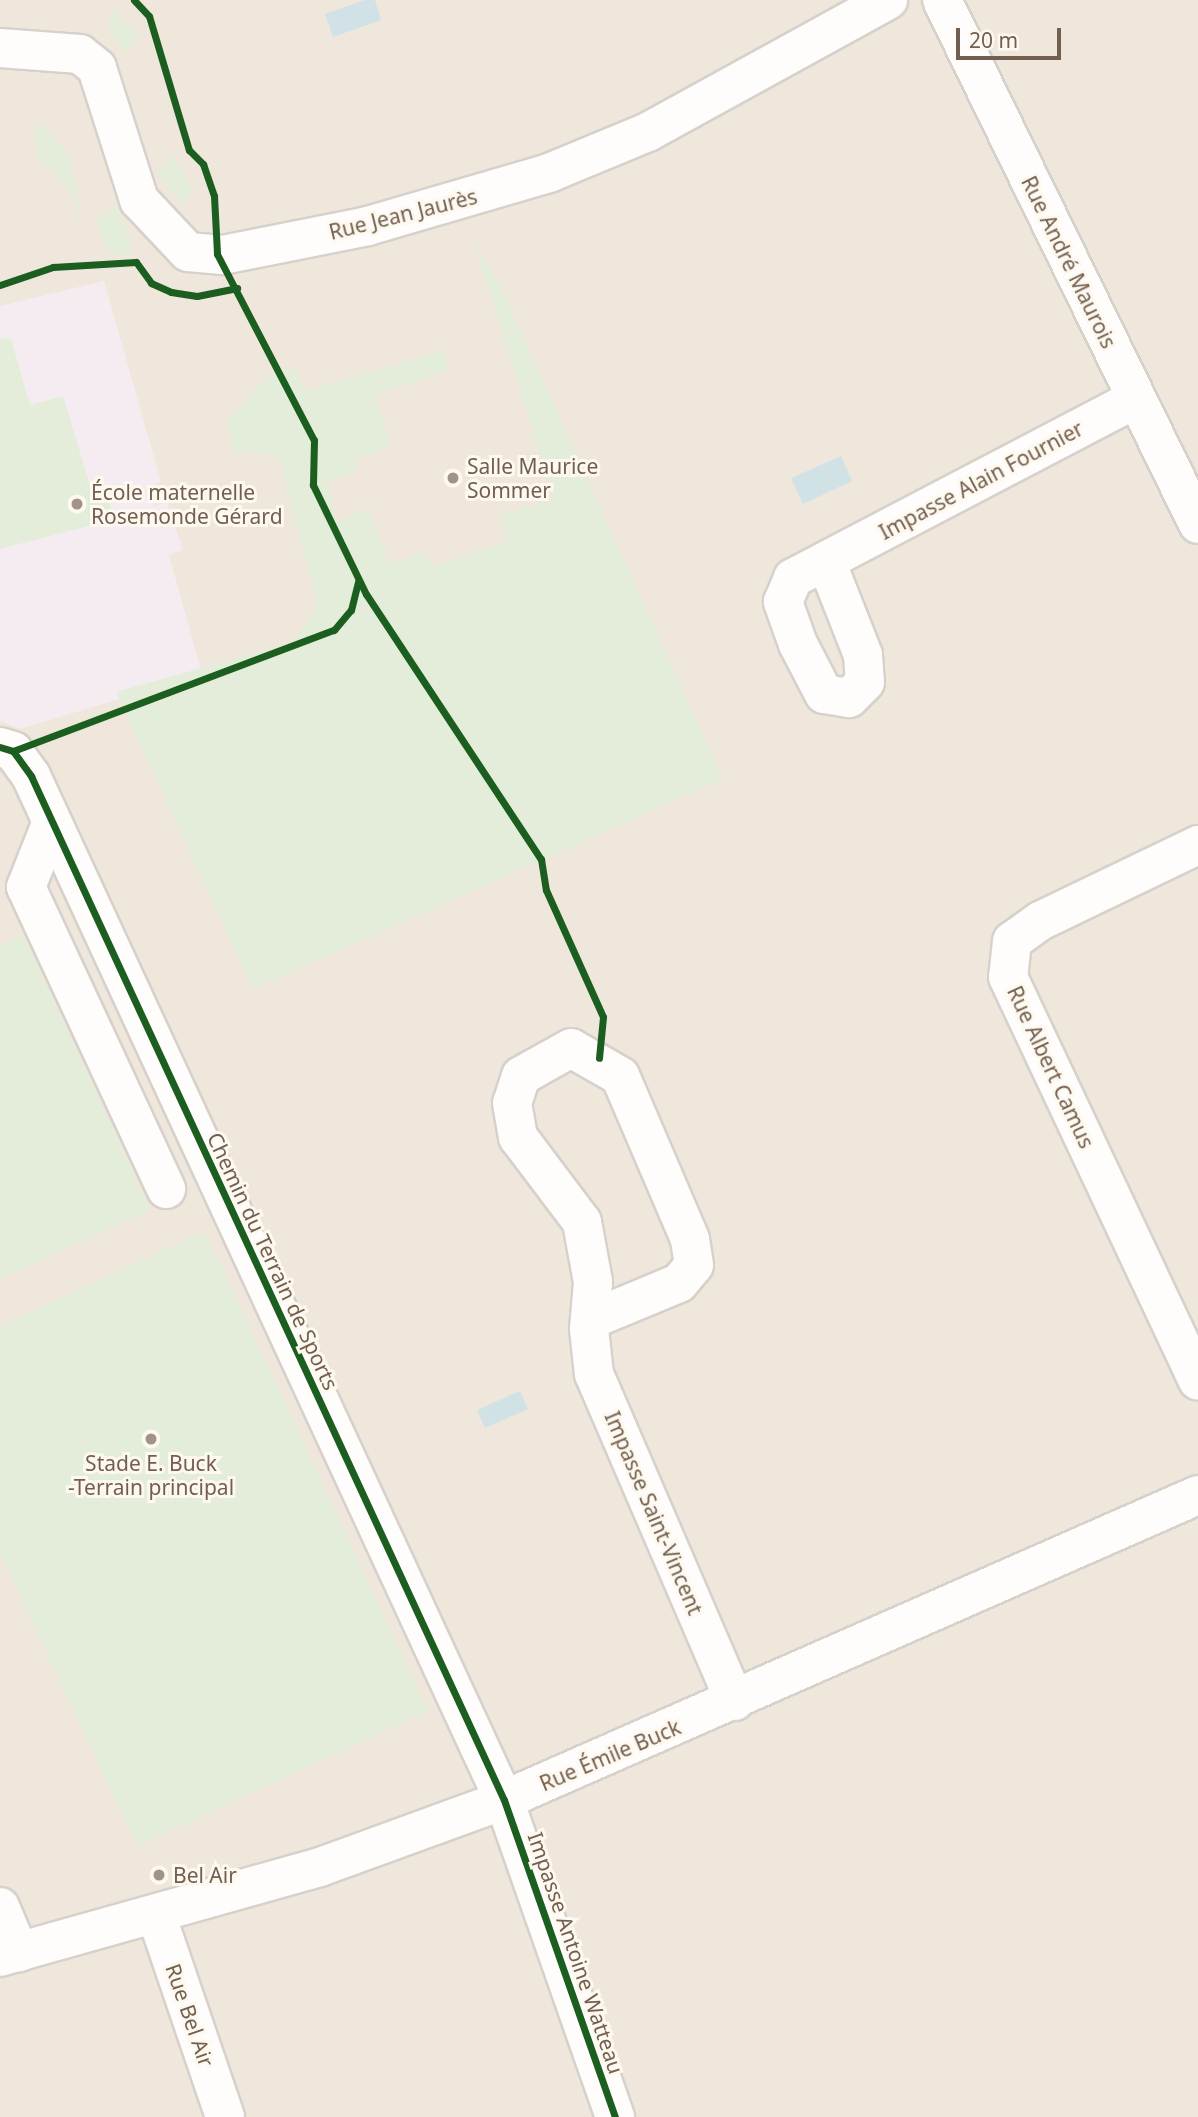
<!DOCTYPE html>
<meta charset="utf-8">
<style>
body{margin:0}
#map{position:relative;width:1198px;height:2117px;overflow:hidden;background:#f7f4ed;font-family:"Noto Sans",sans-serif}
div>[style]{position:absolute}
.residential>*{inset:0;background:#efe7db}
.education>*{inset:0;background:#f5ecf2}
.green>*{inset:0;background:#e3edd9}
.water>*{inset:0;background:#d0e2e6}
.roads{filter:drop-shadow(2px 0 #d6d1cb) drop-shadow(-2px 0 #d6d1cb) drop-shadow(0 2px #d6d1cb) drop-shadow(0 -2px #d6d1cb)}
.street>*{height:38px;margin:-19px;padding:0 19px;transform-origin:19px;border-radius:19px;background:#fefdfc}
.secondary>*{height:38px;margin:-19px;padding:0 19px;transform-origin:19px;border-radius:19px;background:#fefdfc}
.cycleway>*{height:7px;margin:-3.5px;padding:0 3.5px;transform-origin:3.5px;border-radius:3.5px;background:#1b5e20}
.dots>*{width:19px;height:19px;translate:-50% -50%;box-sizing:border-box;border:4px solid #fdf9f0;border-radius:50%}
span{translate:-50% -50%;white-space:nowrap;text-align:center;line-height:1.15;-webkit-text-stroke:6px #fdf9f0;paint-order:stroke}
.street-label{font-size:21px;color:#735f4f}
.poi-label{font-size:21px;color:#735f4f}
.left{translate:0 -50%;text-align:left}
.scale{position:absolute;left:956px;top:28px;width:105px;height:32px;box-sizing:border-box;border:4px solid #735f4f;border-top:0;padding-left:9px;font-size:21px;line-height:24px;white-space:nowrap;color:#735f4f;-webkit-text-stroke:5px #fdf9f0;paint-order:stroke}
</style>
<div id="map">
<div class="residential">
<i style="clip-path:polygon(0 0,1198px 0,1198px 2117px,0 2117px)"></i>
</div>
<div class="education">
<i style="clip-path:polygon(104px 281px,161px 482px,148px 486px,154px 506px,167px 502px,183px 550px,169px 555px,202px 674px,20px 729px,0 721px,0 306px)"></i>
</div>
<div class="green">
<i style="clip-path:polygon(113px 6px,138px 38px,124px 53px,108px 26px)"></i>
<i style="clip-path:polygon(43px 122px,70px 158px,82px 223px,67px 185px,39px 159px,33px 134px)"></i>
<i style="clip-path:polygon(173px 155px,192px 187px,184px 207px,156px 172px)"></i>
<i style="clip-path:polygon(118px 204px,133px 250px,122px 256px,107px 252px,96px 220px)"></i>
<i style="clip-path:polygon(475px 244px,499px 283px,723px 779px,253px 989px,116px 692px,291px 643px,318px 607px,278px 455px,235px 453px,226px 421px,270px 374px,295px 367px,306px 391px,443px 350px,450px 370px,374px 395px,392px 446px,354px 459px,358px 472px,326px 482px,337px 520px,370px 509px,389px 564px,425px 552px,431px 567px,507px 542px,500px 516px,553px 498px)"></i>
<i style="clip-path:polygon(0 338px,11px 339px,30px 405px,63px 396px,95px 502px,108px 499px,115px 519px,0 549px)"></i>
<i style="clip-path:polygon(23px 935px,150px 1210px,0 1279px,0 946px)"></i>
<i style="clip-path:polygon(205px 1231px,428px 1711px,137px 1846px,0 1553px,0 1326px)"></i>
</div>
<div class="water">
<i style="clip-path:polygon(365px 0,375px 0,381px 20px,333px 37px,325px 14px)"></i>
<i style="clip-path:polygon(841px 456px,852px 481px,803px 504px,791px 478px)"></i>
<i style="clip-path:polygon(520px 1391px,528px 1409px,485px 1428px,477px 1410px)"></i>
</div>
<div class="roads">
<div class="street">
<i style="left:942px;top:0;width:583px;rotate:63.96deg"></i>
<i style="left:826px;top:561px;width:101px;rotate:68.5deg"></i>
<i style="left:863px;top:655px;width:27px;rotate:86deg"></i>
<i style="left:865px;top:682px;width:23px;rotate:135deg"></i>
<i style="left:849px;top:698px;width:25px;rotate:-171deg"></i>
<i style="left:824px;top:694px;width:56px;rotate:-117.5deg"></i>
<i style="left:798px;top:644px;width:45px;rotate:-109.7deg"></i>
<i style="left:783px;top:602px;width:26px;rotate:-67deg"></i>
<i style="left:793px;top:578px;width:387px;rotate:-27.6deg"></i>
<i style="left:0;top:747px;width:14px;rotate:17deg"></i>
<i style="left:13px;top:751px;width:31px;rotate:54deg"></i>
<i style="left:31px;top:776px;width:1128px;rotate:65.21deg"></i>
<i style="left:504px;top:1800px;width:336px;rotate:70.7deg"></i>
<i style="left:51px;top:824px;width:68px;rotate:111.6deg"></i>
<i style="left:26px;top:887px;width:333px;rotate:65.1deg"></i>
<i style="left:1198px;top:845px;width:175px;rotate:154.3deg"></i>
<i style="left:1040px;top:921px;width:34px;rotate:144deg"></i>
<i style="left:1012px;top:941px;width:36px;rotate:96deg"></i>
<i style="left:1008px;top:977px;width:446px;rotate:64.8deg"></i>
<i style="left:590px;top:1320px;width:96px;rotate:-22.6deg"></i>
<i style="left:679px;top:1283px;width:23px;rotate:-50deg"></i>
<i style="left:694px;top:1265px;width:26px;rotate:-99deg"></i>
<i style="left:690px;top:1239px;width:177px;rotate:-113.2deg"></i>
<i style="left:620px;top:1076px;width:56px;rotate:-150.3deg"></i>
<i style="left:571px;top:1048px;width:57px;rotate:150.8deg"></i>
<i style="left:521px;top:1076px;width:28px;rotate:108deg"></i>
<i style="left:512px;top:1103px;width:35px;rotate:80deg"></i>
<i style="left:518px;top:1137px;width:106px;rotate:53deg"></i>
<i style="left:582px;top:1222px;width:61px;rotate:79.6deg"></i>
<i style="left:593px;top:1282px;width:47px;rotate:94.9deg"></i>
<i style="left:589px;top:1329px;width:45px;rotate:83.7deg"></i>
<i style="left:594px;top:1374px;width:356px;rotate:66.7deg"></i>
<i style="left:0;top:1907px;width:49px;rotate:67.1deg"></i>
<i style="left:156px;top:1914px;width:214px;rotate:71.2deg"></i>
</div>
<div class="secondary">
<i style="left:0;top:48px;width:80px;rotate:4.3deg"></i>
<i style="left:80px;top:54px;width:22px;rotate:39deg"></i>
<i style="left:97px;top:68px;width:139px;rotate:72.3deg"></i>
<i style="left:139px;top:200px;width:71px;rotate:46.7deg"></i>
<i style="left:188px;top:252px;width:35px;rotate:5deg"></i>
<i style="left:223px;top:255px;width:148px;rotate:-11.3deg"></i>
<i style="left:368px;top:226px;width:189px;rotate:-16.3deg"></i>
<i style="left:549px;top:173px;width:107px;rotate:-22.5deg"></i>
<i style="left:648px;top:132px;width:274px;rotate:-28.8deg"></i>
<i style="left:0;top:1957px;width:332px;rotate:-15.7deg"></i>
<i style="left:320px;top:1867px;width:196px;rotate:-20deg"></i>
<i style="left:504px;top:1800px;width:758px;rotate:-23.72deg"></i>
</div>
</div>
<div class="cycleway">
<i style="left:134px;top:0;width:22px;rotate:47deg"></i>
<i style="left:149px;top:16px;width:140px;rotate:73.4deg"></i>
<i style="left:189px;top:150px;width:20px;rotate:45deg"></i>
<i style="left:203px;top:164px;width:34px;rotate:71deg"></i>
<i style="left:214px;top:196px;width:58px;rotate:87deg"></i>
<i style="left:217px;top:254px;width:210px;rotate:62.5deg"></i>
<i style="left:314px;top:440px;width:45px;rotate:91.3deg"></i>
<i style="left:313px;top:485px;width:121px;rotate:64.1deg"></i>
<i style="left:366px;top:594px;width:318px;rotate:56.6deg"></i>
<i style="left:541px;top:859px;width:31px;rotate:81deg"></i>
<i style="left:546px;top:890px;width:139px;rotate:65.8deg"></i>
<i style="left:603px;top:1017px;width:41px;rotate:95.6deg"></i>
<i style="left:0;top:285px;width:56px;rotate:-18.8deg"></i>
<i style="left:53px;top:267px;width:83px;rotate:-3.4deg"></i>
<i style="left:136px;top:262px;width:26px;rotate:54deg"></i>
<i style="left:151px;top:283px;width:22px;rotate:24deg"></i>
<i style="left:171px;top:292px;width:26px;rotate:9deg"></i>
<i style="left:197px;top:296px;width:41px;rotate:-11.3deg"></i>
<i style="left:0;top:747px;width:14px;rotate:17deg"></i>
<i style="left:13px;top:751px;width:31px;rotate:54deg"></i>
<i style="left:31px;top:776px;width:1128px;rotate:65.21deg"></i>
<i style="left:504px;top:1800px;width:336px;rotate:70.7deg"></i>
<i style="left:13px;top:751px;width:343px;rotate:-20.7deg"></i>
<i style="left:334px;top:630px;width:26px;rotate:-50deg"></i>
<i style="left:351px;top:610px;width:30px;rotate:-76deg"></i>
</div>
<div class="dots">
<i style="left:453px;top:478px;background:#a19386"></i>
<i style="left:77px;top:504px;background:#a19386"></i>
<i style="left:151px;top:1439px;background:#a19386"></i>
<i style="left:159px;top:1875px;background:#a19386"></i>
</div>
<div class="street-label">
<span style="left:403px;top:214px;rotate:-14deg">Rue Jean Jaurès</span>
<span style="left:1069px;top:262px;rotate:64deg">Rue André Maurois</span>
<span style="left:981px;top:480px;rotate:-28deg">Impasse Alain Fournier</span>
<span style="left:1051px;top:1067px;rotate:65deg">Rue Albert Camus</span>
<span style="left:273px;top:1261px;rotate:65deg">Chemin du Terrain de Sports</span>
<span style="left:654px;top:1513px;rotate:67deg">Impasse Saint-Vincent</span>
<span style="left:610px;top:1755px;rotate:-23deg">Rue Émile Buck</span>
<span style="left:576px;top:1953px;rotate:71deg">Impasse Antoine Watteau</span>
<span style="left:190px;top:2015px;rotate:71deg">Rue Bel Air</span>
</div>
<div class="poi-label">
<span class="left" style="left:467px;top:478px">Salle Maurice<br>Sommer</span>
<span class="left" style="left:91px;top:504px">École maternelle<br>Rosemonde Gérard</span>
<span style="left:151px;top:1475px">Stade E. Buck<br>-Terrain principal</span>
<span class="left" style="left:173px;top:1875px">Bel Air</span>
</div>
<div class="scale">20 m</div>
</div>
